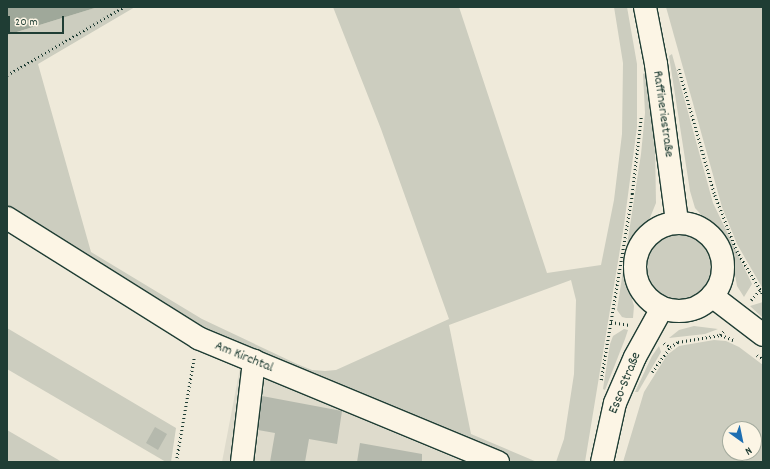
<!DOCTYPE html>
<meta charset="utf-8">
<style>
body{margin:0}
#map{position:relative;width:770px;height:469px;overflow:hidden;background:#efeada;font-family:Dekko,sans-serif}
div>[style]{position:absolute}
.built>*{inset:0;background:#dedbcc}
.green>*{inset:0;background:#cccdbf}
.round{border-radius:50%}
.water>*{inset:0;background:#9fa89a}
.building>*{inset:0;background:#b5b9ad}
.path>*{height:2.5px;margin-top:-1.25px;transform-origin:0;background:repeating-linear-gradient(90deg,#1f3d34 0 1px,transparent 0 4px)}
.roads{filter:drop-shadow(1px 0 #1f3d34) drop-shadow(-1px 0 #1f3d34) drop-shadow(0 1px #1f3d34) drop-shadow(0 -1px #1f3d34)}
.minor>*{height:22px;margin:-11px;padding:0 11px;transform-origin:11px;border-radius:11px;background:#fcf5e5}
.minor>.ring{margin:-11px;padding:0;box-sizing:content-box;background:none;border:22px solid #fcf5e5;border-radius:50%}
span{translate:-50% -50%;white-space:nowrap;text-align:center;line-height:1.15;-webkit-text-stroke:4px #fcf5e5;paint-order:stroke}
.street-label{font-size:14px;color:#1f3d34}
.frame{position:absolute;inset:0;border:8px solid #1f3d34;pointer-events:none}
.north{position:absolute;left:722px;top:421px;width:40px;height:40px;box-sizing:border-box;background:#fcf5e5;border:1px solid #a4ab9e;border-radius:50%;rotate:147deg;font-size:11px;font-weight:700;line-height:16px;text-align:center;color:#1f3d34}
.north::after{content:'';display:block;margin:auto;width:14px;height:18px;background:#1f6fb2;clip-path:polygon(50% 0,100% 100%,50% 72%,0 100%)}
.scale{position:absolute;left:8px;top:16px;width:56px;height:18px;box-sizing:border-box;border:2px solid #1f3d34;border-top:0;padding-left:5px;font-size:12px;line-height:14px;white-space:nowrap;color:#1f3d34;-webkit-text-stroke:3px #fcf5e5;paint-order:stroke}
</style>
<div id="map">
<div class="built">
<i style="clip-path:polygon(240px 368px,464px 462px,222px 462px)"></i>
</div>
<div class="green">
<i style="clip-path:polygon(98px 7px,135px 7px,38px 64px,91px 252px,202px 319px,297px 364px,312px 370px,325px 371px,336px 370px,449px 319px,381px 129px,333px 7px,459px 7px,547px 273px,601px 265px,614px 200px,622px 134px,623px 63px,614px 7px,627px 7px,637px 64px,637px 127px,624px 225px,585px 462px,556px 462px,564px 439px,574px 374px,576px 300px,571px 280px,449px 325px,471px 434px,537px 462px,514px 462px,198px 327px,7px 210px,7px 35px)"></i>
<i style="clip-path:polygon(666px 7px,763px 7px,763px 289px,737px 244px,722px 207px)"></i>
<i style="clip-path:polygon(672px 54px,713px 203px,752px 284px,744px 297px,737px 286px,731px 252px,727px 243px,695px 208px,690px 191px,669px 56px)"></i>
<i style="clip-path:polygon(646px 72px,655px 145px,656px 203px,647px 225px,628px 251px,627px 282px,634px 306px,633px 318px,626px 318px,622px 317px,617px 310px,641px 154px,645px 113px,643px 74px)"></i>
<i class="round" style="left:647px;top:235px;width:64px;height:64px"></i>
<i style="clip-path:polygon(763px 302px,763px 318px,750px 306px)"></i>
<i style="clip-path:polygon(694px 326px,718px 329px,705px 334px,669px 338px,679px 330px)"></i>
<i style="clip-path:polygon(7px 328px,176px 428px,171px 462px,166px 462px,7px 369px)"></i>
<i style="clip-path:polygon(624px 329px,628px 330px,625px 339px,605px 390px,603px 389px,610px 344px,613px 336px)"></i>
<i style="clip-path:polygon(evenodd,714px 340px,726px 341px,739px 347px,763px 365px,763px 462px,623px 462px,644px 392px,667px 355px,679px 346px,714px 340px,730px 429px,754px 429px,754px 453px,730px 453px,730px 429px)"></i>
<i style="clip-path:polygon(659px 346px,661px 352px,638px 392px,635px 392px,652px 356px)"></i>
<i style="clip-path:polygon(7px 430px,62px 462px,7px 462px)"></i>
</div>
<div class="water">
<i style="clip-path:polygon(7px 7px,98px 7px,7px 35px)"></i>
</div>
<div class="building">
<i style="clip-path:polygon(262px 396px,342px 411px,337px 444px,309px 439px,305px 462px,270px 462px,275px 433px,258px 430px)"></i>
<i style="clip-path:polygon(155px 427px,167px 434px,158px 450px,146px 443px)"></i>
<i style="clip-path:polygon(360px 443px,422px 454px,422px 462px,357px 462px)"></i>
</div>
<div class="path">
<i style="left:679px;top:69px;width:131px;rotate:74.1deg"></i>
<i style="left:715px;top:195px;width:60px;rotate:68.6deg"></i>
<i style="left:737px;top:251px;width:50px;rotate:58.8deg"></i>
<i style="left:7px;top:75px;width:135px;rotate:-30.2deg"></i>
<i style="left:751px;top:300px;width:13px;rotate:-48deg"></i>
<i style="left:611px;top:322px;width:19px;rotate:9deg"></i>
<i style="left:721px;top:335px;width:14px;rotate:21deg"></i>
<i style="left:664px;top:343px;width:7px;rotate:34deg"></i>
<i style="left:670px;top:347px;width:9px;rotate:-32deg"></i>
<i style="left:678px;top:342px;width:43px;rotate:-9.5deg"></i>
<i style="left:720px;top:335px;width:6px;rotate:-45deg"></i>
<i style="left:757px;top:355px;width:7px;rotate:34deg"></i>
<i style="left:652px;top:372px;width:31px;rotate:-54deg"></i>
<i style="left:601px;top:380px;width:189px;rotate:-80.5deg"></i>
<i style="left:632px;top:194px;width:78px;rotate:-83.3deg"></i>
<i style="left:176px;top:462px;width:106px;rotate:-80.2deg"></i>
</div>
<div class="roads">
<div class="minor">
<i style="left:645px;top:7px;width:58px;rotate:79.1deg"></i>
<i style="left:656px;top:64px;width:159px;rotate:82.4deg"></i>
<i style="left:7px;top:218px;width:226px;rotate:32.1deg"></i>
<i style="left:198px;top:338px;width:325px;rotate:22.5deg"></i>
<i class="ring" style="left:635px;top:223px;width:66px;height:66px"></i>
<i style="left:712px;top:296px;width:64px;rotate:37.4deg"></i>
<i style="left:242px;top:462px;width:102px;rotate:-83.2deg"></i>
<i style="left:602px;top:462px;width:60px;rotate:-77.6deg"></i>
<i style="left:615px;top:403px;width:50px;rotate:-66.5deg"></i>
<i style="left:635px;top:357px;width:56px;rotate:-61.1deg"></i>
</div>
</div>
<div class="street-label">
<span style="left:663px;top:114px;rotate:82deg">Raffineriestraße</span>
<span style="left:244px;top:357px;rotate:22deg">Am Kirchtal</span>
<span style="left:625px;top:383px;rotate:-68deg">Esso-Straße</span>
</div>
<div class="frame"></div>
<div class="north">N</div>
<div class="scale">20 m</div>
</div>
